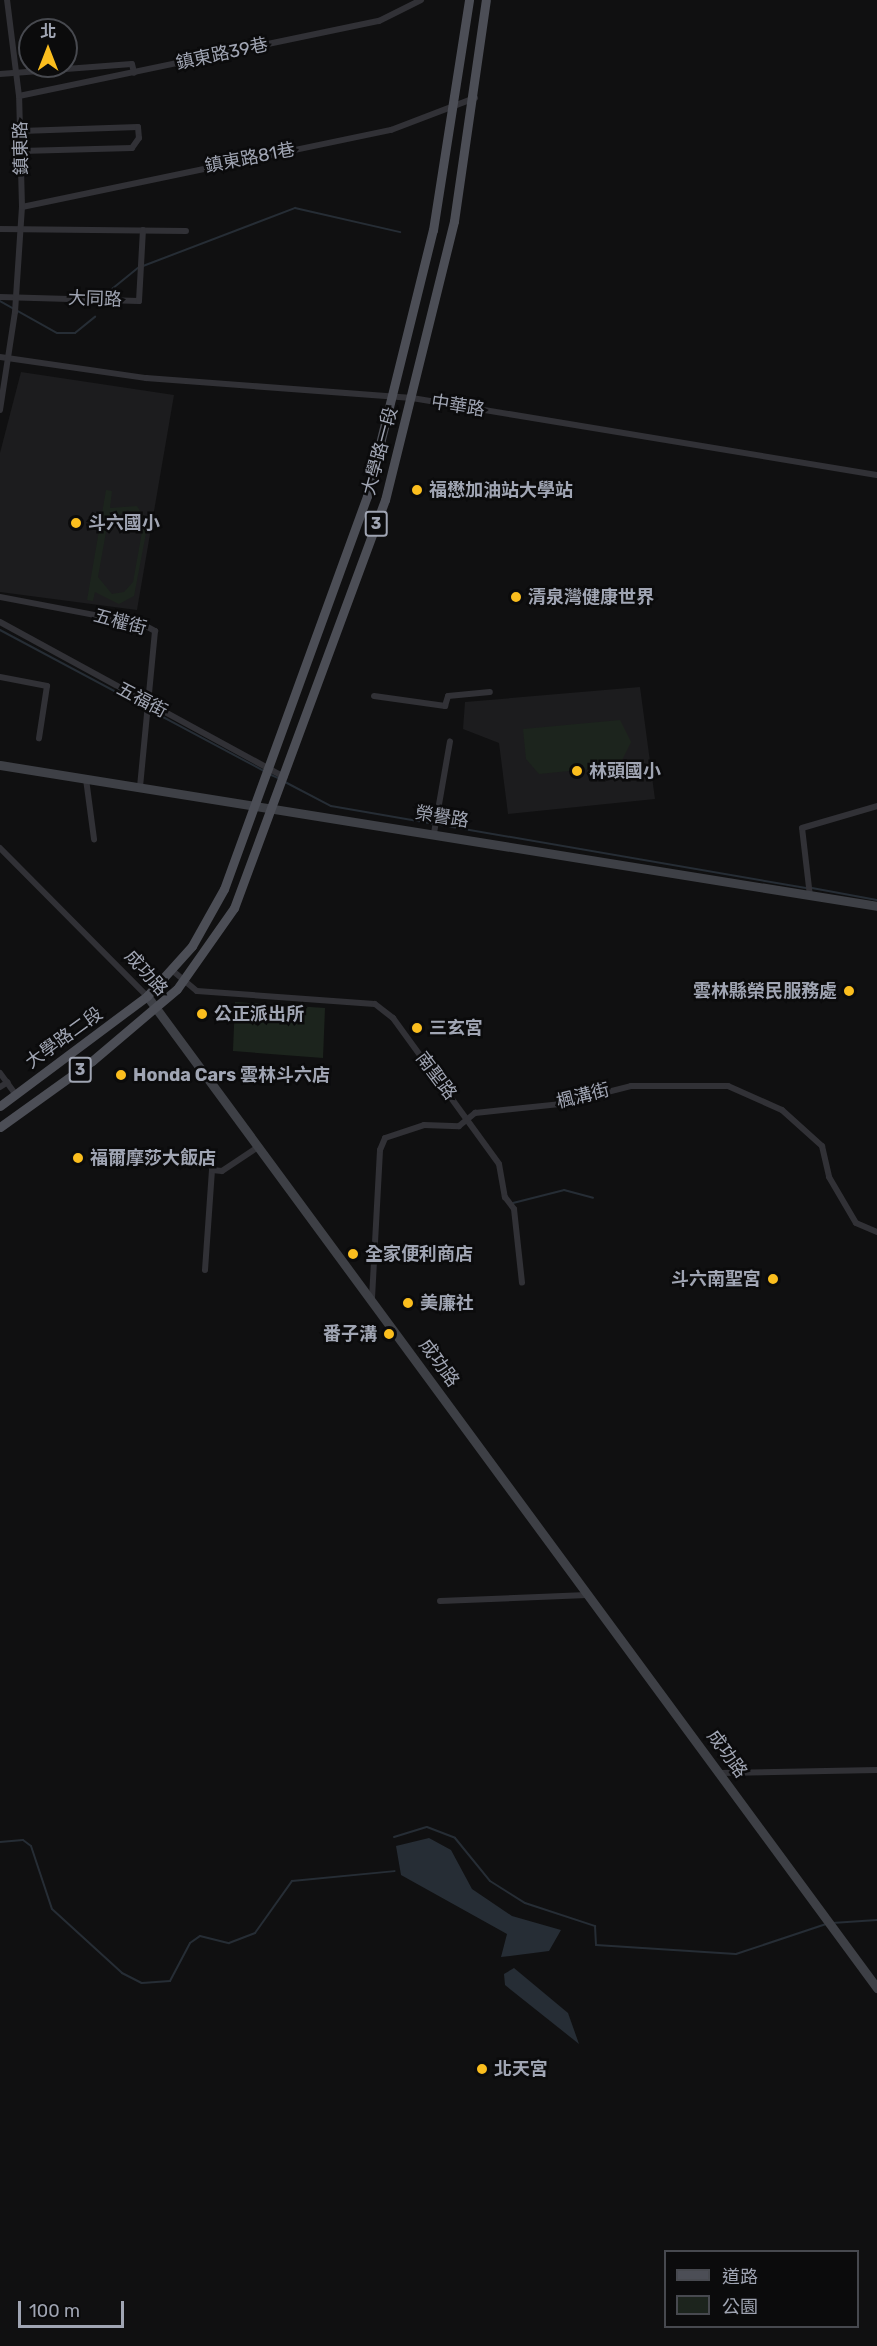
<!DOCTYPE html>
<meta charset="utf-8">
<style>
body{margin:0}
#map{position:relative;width:877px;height:2346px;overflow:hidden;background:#101011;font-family:Rubik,"Noto Sans TC",sans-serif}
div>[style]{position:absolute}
.built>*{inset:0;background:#1c1c1e}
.green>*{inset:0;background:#1c241d}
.water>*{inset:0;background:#262d35}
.stream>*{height:2px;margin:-1px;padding:0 1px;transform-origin:1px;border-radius:1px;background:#262d35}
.street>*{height:6px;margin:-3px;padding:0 3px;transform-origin:3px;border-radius:3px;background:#313136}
.secondary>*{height:9px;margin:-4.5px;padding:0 4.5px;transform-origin:4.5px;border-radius:4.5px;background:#3e4046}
.primary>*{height:9px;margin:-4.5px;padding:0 4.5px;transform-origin:4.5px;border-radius:4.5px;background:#4c4e56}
.dots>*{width:16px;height:16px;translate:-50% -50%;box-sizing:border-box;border:3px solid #0b0b0c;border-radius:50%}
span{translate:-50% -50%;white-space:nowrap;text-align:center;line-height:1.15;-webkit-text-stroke:5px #0b0b0c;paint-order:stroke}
.shield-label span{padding:2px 4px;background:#0b0b0c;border:2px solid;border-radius:4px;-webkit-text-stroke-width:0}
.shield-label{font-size:16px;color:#a0a5b3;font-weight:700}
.street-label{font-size:18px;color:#a0a5b3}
.poi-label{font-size:18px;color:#a0a5b3;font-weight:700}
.left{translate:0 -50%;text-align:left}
.right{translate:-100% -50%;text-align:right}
.legend{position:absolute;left:664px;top:2250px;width:195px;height:78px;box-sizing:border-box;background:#0b0b0c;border:2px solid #47494f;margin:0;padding:8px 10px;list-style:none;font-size:18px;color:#a0a5b3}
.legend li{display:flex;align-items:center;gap:12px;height:30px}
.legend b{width:30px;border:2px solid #47494f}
.north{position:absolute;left:18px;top:18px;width:60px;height:60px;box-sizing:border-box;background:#0b0b0c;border:2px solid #47494f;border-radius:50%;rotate:0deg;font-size:16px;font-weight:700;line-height:24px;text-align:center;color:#a0a5b3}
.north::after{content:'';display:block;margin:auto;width:21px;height:27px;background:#fbbe1e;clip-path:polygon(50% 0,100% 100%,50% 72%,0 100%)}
.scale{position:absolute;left:18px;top:2301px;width:106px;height:27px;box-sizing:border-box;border:3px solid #a0a5b3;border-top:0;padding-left:8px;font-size:18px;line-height:21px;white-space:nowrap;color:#a0a5b3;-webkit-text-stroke:4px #0b0b0c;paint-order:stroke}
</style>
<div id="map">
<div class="built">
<i style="clip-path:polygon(21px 372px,174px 395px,137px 610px,0 592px,0 453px)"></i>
<i style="clip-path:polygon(640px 687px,655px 799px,508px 814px,499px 743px,463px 729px,465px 702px)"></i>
</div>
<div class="green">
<i style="clip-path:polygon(evenodd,106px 490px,112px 491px,110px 508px,137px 506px,148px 523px,134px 596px,119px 604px,95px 592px,93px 601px,87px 600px,106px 490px,128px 510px,143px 526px,133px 582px,124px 592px,112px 594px,98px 577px,108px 521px,128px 510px)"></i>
<i style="clip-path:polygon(620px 720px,631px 742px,619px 766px,539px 774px,526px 759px,523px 729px)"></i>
<i style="clip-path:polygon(235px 1002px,325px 1008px,323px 1058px,233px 1051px)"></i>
</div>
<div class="water">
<i style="clip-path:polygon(429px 1838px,451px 1850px,472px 1889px,512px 1916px,561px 1930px,549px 1951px,501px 1957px,507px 1934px,401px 1875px,396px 1846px)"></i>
<i style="clip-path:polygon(514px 1968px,568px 2013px,579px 2044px,505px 1985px,504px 1974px)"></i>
</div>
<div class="stream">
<i style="left:143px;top:266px;width:163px;rotate:-20.9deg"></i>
<i style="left:295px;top:208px;width:108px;rotate:12.9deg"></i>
<i style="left:107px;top:293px;width:40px;rotate:-39deg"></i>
<i style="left:0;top:301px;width:65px;rotate:29.3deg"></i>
<i style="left:57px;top:333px;width:18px"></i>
<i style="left:75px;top:333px;width:26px;rotate:-39deg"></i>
<i style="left:0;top:630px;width:299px;rotate:28.1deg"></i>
<i style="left:269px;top:774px;width:12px;rotate:24deg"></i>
<i style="left:285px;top:782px;width:52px;rotate:27.6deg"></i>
<i style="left:331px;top:806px;width:482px;rotate:9.8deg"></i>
<i style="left:812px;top:888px;width:66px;rotate:10.5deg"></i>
<i style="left:513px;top:1203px;width:53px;rotate:-14.3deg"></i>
<i style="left:564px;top:1190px;width:30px;rotate:15deg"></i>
<i style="left:394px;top:1837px;width:34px;rotate:-17deg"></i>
<i style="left:427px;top:1827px;width:30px;rotate:21deg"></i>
<i style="left:455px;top:1838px;width:55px;rotate:50.9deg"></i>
<i style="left:490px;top:1881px;width:41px;rotate:32.2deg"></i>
<i style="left:525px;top:1903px;width:74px;rotate:18.2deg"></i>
<i style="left:595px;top:1926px;width:19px;rotate:87deg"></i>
<i style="left:596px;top:1945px;width:140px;rotate:3.7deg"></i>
<i style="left:736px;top:1954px;width:95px;rotate:-18.4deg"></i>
<i style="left:0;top:1842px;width:23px;rotate:-5deg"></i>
<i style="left:23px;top:1840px;width:10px;rotate:37deg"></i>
<i style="left:31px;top:1846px;width:66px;rotate:71.6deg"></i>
<i style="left:52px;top:1909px;width:95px;rotate:42.4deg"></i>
<i style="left:122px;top:1973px;width:22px;rotate:27deg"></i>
<i style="left:142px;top:1983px;width:28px;rotate:-4deg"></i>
<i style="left:170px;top:1981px;width:43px;rotate:-62.2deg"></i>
<i style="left:190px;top:1943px;width:12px;rotate:-35deg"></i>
<i style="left:200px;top:1936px;width:30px;rotate:14deg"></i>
<i style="left:229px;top:1943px;width:28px;rotate:-21deg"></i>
<i style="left:255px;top:1933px;width:64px;rotate:-54.6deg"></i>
<i style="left:292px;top:1881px;width:103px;rotate:-5.5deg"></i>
<i style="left:832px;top:1923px;width:45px;rotate:-3.8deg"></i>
</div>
<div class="street">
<i style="left:0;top:74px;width:132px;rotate:-4.3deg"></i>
<i style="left:132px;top:64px;width:9px;rotate:77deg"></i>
<i style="left:19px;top:96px;width:368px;rotate:-11.8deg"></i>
<i style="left:379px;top:21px;width:47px;rotate:-26.6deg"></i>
<i style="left:21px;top:131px;width:117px;rotate:-2deg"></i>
<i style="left:138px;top:127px;width:11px;rotate:85deg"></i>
<i style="left:139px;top:138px;width:12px;rotate:125deg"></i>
<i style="left:132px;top:148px;width:111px;rotate:178.5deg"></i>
<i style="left:22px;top:207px;width:377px;rotate:-11.8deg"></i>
<i style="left:391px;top:130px;width:90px;rotate:-20.9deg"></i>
<i style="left:0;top:229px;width:186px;rotate:0.6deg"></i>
<i style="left:0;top:297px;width:139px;rotate:1.6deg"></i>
<i style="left:139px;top:301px;width:71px;rotate:-86.8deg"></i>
<i style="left:0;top:357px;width:148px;rotate:8.2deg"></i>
<i style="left:146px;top:378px;width:267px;rotate:4.3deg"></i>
<i style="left:412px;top:398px;width:471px;rotate:9.4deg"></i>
<i style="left:0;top:410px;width:99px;rotate:-81.3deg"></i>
<i style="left:15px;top:312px;width:105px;rotate:-86.2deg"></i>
<i style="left:22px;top:207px;width:111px;rotate:-91.5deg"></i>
<i style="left:19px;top:96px;width:97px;rotate:-97.1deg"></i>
<i style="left:0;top:597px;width:145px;rotate:10.8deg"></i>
<i style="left:142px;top:624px;width:15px;rotate:28deg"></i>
<i style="left:155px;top:631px;width:158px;rotate:95.5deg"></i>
<i style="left:0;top:622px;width:324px;rotate:28.6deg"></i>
<i style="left:0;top:677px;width:48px;rotate:10.8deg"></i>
<i style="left:47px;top:686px;width:53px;rotate:98.7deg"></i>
<i style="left:374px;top:696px;width:72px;rotate:8deg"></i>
<i style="left:445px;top:706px;width:10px;rotate:-73deg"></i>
<i style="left:448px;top:696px;width:42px;rotate:-5.4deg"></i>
<i style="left:86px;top:779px;width:61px;rotate:82.4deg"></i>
<i style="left:434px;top:833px;width:93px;rotate:-80.1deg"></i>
<i style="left:0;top:848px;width:209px;rotate:45.2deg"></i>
<i style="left:810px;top:896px;width:68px;rotate:-96.7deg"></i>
<i style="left:802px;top:828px;width:78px;rotate:-16.3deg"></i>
<i style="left:173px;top:971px;width:31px;rotate:40deg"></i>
<i style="left:197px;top:991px;width:178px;rotate:4.2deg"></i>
<i style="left:375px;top:1004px;width:23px;rotate:38deg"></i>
<i style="left:393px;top:1018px;width:180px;rotate:54deg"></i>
<i style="left:499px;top:1164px;width:34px;rotate:80deg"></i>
<i style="left:505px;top:1197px;width:15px;rotate:53deg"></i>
<i style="left:514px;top:1209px;width:74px;rotate:83.8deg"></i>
<i style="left:0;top:1073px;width:27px;rotate:54deg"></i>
<i style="left:0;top:1087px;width:9px;rotate:-32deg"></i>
<i style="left:205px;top:1270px;width:100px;rotate:-86deg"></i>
<i style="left:212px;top:1170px;width:10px;rotate:6deg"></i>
<i style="left:222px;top:1171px;width:43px;rotate:-33.7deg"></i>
<i style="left:372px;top:1298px;width:148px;rotate:-86.9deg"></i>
<i style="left:380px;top:1150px;width:13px;rotate:-67deg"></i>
<i style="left:385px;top:1138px;width:41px;rotate:-18.4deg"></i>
<i style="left:424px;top:1125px;width:35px;rotate:2deg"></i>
<i style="left:459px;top:1126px;width:21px;rotate:-39deg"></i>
<i style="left:475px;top:1113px;width:85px;rotate:-6deg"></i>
<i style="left:560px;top:1104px;width:73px;rotate:-14.2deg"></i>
<i style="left:631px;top:1086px;width:97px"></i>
<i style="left:728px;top:1086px;width:59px;rotate:24deg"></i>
<i style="left:782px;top:1110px;width:54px;rotate:42deg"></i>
<i style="left:822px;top:1146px;width:32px;rotate:77deg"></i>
<i style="left:829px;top:1177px;width:53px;rotate:59.6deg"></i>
<i style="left:856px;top:1223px;width:23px;rotate:23deg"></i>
<i style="left:440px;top:1601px;width:147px;rotate:-2.3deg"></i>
<i style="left:721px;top:1773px;width:156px;rotate:-1.1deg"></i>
</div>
<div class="secondary">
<i style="left:0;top:765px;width:888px;rotate:9.13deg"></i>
<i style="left:147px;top:996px;width:1232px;rotate:53.65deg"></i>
</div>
<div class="primary">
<i style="left:0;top:1106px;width:184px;rotate:-36.8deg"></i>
<i style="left:147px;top:996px;width:67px;rotate:-48deg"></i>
<i style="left:192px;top:946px;width:65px;rotate:-60.7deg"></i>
<i style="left:224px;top:889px;width:418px;rotate:-70deg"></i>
<i style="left:367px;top:496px;width:274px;rotate:-76.1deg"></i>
<i style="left:433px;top:230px;width:233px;rotate:-81.1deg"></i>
<i style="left:0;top:1127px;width:113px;rotate:-35.7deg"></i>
<i style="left:92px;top:1061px;width:111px;rotate:-40.3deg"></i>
<i style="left:177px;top:989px;width:99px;rotate:-54.9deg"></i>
<i style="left:234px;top:908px;width:435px;rotate:-69.7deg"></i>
<i style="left:385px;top:500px;width:287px;rotate:-76.1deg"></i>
<i style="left:454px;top:221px;width:223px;rotate:-81.8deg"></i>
</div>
<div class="dots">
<i style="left:417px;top:490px;background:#fbbe1e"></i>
<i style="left:76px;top:523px;background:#fbbe1e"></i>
<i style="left:516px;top:597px;background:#fbbe1e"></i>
<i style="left:577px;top:771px;background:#fbbe1e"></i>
<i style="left:849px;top:991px;background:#fbbe1e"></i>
<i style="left:202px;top:1014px;background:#fbbe1e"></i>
<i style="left:417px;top:1028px;background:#fbbe1e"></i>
<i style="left:121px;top:1075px;background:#fbbe1e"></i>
<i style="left:78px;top:1158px;background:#fbbe1e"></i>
<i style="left:353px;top:1254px;background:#fbbe1e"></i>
<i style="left:773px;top:1279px;background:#fbbe1e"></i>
<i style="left:408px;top:1303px;background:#fbbe1e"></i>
<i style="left:389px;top:1334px;background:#fbbe1e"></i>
<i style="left:482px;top:2069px;background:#fbbe1e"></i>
</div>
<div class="shield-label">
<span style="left:376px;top:524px">3</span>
<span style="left:80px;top:1070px">3</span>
</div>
<div class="street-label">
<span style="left:222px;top:54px;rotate:-12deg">鎮東路39巷</span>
<span style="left:21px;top:148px;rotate:-91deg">鎮東路</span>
<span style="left:250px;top:158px;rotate:-11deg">鎮東路81巷</span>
<span style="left:95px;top:299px;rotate:2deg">大同路</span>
<span style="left:458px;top:406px;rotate:9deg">中華路</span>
<span style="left:380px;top:451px;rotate:-75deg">大學路一段</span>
<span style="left:120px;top:622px;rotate:15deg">五權街</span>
<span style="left:142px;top:700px;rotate:28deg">五福街</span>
<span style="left:442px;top:817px;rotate:9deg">榮譽路</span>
<span style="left:146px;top:973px;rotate:48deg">成功路</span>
<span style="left:64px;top:1038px;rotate:-36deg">大學路二段</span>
<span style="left:436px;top:1076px;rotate:53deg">南聖路</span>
<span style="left:583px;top:1096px;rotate:-14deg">楓溝街</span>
<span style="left:439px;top:1363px;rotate:54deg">成功路</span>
<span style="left:727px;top:1754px;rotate:54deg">成功路</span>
</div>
<div class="poi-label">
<span class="left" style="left:429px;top:490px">福懋加油站大學站</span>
<span class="left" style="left:88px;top:523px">斗六國小</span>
<span class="left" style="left:528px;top:597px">清泉灣健康世界</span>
<span class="left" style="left:589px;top:771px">林頭國小</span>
<span class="right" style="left:837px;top:991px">雲林縣榮民服務處</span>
<span class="left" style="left:214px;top:1014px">公正派出所</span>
<span class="left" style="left:429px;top:1028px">三玄宮</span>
<span class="left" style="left:133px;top:1075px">Honda Cars 雲林斗六店</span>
<span class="left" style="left:90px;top:1158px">福爾摩莎大飯店</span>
<span class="left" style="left:365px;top:1254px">全家便利商店</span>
<span class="right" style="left:761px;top:1279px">斗六南聖宮</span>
<span class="left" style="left:420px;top:1303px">美廉社</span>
<span class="right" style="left:377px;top:1334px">番子溝</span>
<span class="left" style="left:494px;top:2069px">北天宮</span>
</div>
<ul class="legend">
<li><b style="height:8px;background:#4c4e56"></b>道路</li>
<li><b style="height:16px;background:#1c241d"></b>公園</li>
</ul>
<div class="north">北</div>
<div class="scale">100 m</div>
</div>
